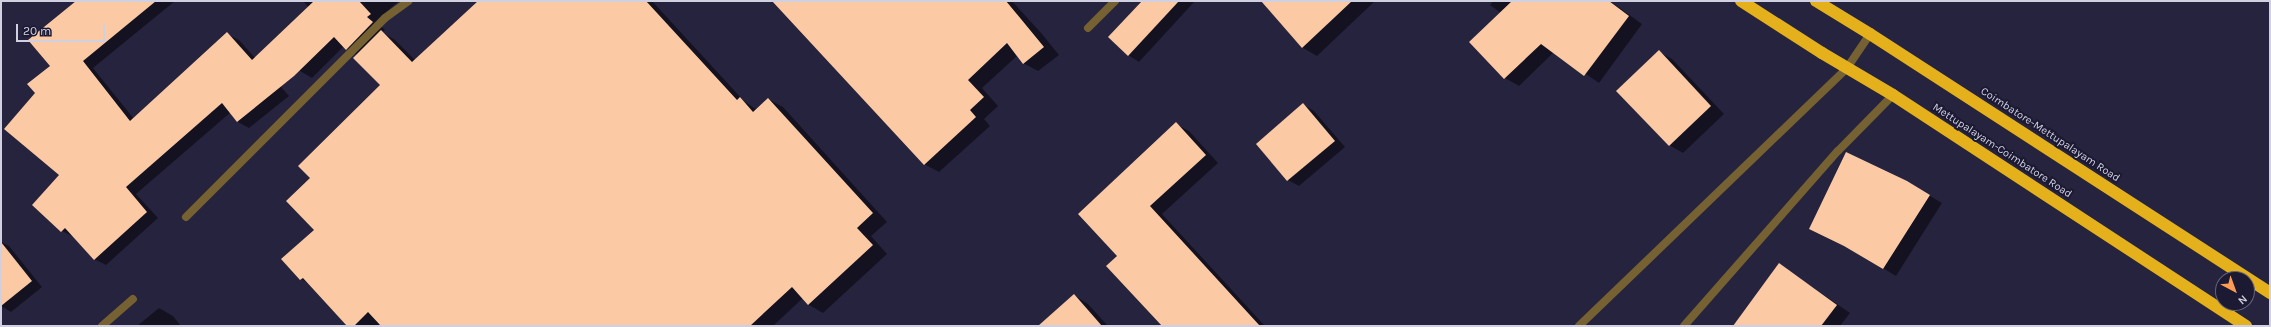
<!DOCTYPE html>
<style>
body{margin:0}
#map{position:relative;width:2271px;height:327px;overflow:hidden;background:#26233e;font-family:Karla,sans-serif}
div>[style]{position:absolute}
.shadow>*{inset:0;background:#0007}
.building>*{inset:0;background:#fbc9a3}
.lane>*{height:8px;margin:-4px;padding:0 4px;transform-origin:4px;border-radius:4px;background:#766132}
.street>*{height:8px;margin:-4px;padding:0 4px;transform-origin:4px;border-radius:4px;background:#766132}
.highway>*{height:12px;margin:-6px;padding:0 6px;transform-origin:6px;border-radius:6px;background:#e4b01b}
span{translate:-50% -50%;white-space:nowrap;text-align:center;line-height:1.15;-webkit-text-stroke:4px #1c1933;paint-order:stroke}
.street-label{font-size:11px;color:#d0d0e1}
.frame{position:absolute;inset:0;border:2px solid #d0d0e1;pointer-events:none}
.north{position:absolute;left:2215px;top:271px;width:40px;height:40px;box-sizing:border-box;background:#1c1933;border:1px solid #646279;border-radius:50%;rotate:139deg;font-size:11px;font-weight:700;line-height:16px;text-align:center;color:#d0d0e1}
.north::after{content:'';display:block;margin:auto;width:14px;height:18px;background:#fd9d54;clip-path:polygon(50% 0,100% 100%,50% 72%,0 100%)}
.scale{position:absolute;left:16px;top:24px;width:89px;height:18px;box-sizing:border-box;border:2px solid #d0d0e1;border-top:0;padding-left:5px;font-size:12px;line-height:14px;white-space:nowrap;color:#d0d0e1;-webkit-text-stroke:3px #1c1933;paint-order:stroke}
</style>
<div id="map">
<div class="shadow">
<i style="clip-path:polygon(76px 1px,175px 1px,93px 68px,134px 119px,227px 34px,239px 40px,289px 96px,249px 128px,238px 122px,231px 112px,136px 194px,158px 218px,106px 265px,94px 259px,74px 237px,62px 231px,60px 175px,36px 93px,51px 66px)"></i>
<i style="clip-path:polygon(303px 1px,399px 1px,379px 18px,382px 21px,379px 24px,385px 30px,382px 32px,395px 40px,416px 61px,479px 1px,652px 1px,744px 101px,757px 110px,768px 99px,783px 107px,887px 222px,871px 236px,887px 254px,823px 313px,809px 305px,803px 298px,773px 326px,383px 326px,380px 323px,377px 326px,348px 326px,310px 284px,301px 279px,315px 230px,311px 178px,381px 85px,357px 55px,344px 46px,312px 78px,300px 71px,279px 36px,309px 8px)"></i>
<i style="clip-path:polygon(773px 1px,1012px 1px,1042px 34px,1059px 55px,1038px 71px,1023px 63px,1018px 55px,982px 88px,998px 106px,984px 119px,990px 126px,939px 172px,924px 164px)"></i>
<i style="clip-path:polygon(1144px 1px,1195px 1px,1139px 62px,1128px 55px)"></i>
<i style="clip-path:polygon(1263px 1px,1375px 1px,1317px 56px,1303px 48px)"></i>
<i style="clip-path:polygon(1490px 1px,1610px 1px,1642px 24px,1599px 83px,1554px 52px,1519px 86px,1505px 78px,1501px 13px,1490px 5px,1492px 3px)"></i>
<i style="clip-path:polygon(1659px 52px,1672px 59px,1724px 114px,1683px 153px,1669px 145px)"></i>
<i style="clip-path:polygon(1304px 105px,1314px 111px,1345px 147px,1299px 186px,1288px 180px,1257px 144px)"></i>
<i style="clip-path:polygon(1176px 124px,1189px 131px,1218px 163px,1162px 214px,1265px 326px,1163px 326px,1118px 256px)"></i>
<i style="clip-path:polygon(1920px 190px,1942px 203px,1896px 276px,1855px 251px,1810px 229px)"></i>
<i style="clip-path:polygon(1px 242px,9px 246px,42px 287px,11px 312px,1px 306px)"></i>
<i style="clip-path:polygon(1779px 264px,1850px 313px,1840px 326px,1734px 326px)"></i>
<i style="clip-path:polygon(1074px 295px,1088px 304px,1108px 326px,1040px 326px)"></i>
<i style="clip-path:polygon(159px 308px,173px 316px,181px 326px,137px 326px)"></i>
</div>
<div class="building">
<i style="clip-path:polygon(76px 1px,156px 1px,83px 61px,130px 121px,227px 32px,252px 60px,314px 1px,359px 1px,371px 14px,367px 17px,373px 22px,346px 50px,334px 37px,294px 76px,237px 122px,222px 103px,126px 187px,147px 212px,94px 260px,65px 228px,61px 232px,32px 205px,59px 175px,4px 129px,35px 93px,27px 84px,50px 66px,28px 40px)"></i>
<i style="clip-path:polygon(478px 1px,646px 1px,737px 100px,740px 97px,753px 112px,768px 98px,873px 213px,857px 228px,873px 245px,808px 305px,792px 287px,750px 326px,381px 326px,368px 312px,354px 326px,347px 326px,303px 278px,300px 280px,281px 259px,314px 230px,286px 201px,310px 178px,298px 166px,380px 85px,353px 58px,381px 30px,412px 62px)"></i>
<i style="clip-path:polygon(772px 1px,1006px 1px,1044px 47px,1023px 64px,1007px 43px,968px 80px,984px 97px,970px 110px,976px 117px,924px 165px)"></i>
<i style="clip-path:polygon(1142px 1px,1179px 1px,1128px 56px,1108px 37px)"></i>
<i style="clip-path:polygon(1261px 1px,1352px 1px,1302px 48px)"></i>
<i style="clip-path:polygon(1512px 1px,1609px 1px,1629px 16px,1584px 76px,1541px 44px,1504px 79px,1469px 42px)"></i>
<i style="clip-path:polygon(1659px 50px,1711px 106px,1669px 146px,1616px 91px)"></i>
<i style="clip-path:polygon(1303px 103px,1335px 141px,1287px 181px,1256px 144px)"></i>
<i style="clip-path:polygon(1176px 122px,1206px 155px,1150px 206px,1260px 326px,1162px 326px,1106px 266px,1117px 256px,1078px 214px)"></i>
<i style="clip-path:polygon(1846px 152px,1907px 181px,1930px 195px,1883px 269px,1844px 246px,1809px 229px)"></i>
<i style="clip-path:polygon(1px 242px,32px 281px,1px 306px)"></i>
<i style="clip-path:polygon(1779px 263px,1837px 305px,1821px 326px,1733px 326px)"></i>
<i style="clip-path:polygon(1074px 294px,1102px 326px,1038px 326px)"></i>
</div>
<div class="lane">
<i style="left:186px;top:217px;width:281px;rotate:-45deg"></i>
<i style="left:1684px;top:326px;width:233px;rotate:-48.7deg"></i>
<i style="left:1838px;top:151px;width:78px;rotate:-45.5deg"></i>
</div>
<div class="street">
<i style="left:385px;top:18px;width:29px;rotate:-36deg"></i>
<i style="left:1088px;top:28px;width:38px;rotate:-45deg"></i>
<i style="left:102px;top:326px;width:41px;rotate:-41.1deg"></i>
<i style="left:1579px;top:326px;width:372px;rotate:-43.9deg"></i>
<i style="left:1847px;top:68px;width:41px;rotate:-55.9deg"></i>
</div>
<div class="highway">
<i style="left:1741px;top:1px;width:96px;rotate:32.7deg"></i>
<i style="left:1822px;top:53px;width:82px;rotate:30.6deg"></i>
<i style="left:1893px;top:95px;width:422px;rotate:33.2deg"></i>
<i style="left:1816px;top:1px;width:63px;rotate:31.4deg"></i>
<i style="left:1870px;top:34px;width:477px;rotate:32.9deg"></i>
</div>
<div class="street-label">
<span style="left:2050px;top:135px;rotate:33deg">Coimbatore-Mettupalayam Road</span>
<span style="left:2002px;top:151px;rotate:33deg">Mettupalayam-Coimbatore Road</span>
</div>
<div class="frame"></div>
<div class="north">N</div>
<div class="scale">20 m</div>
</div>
